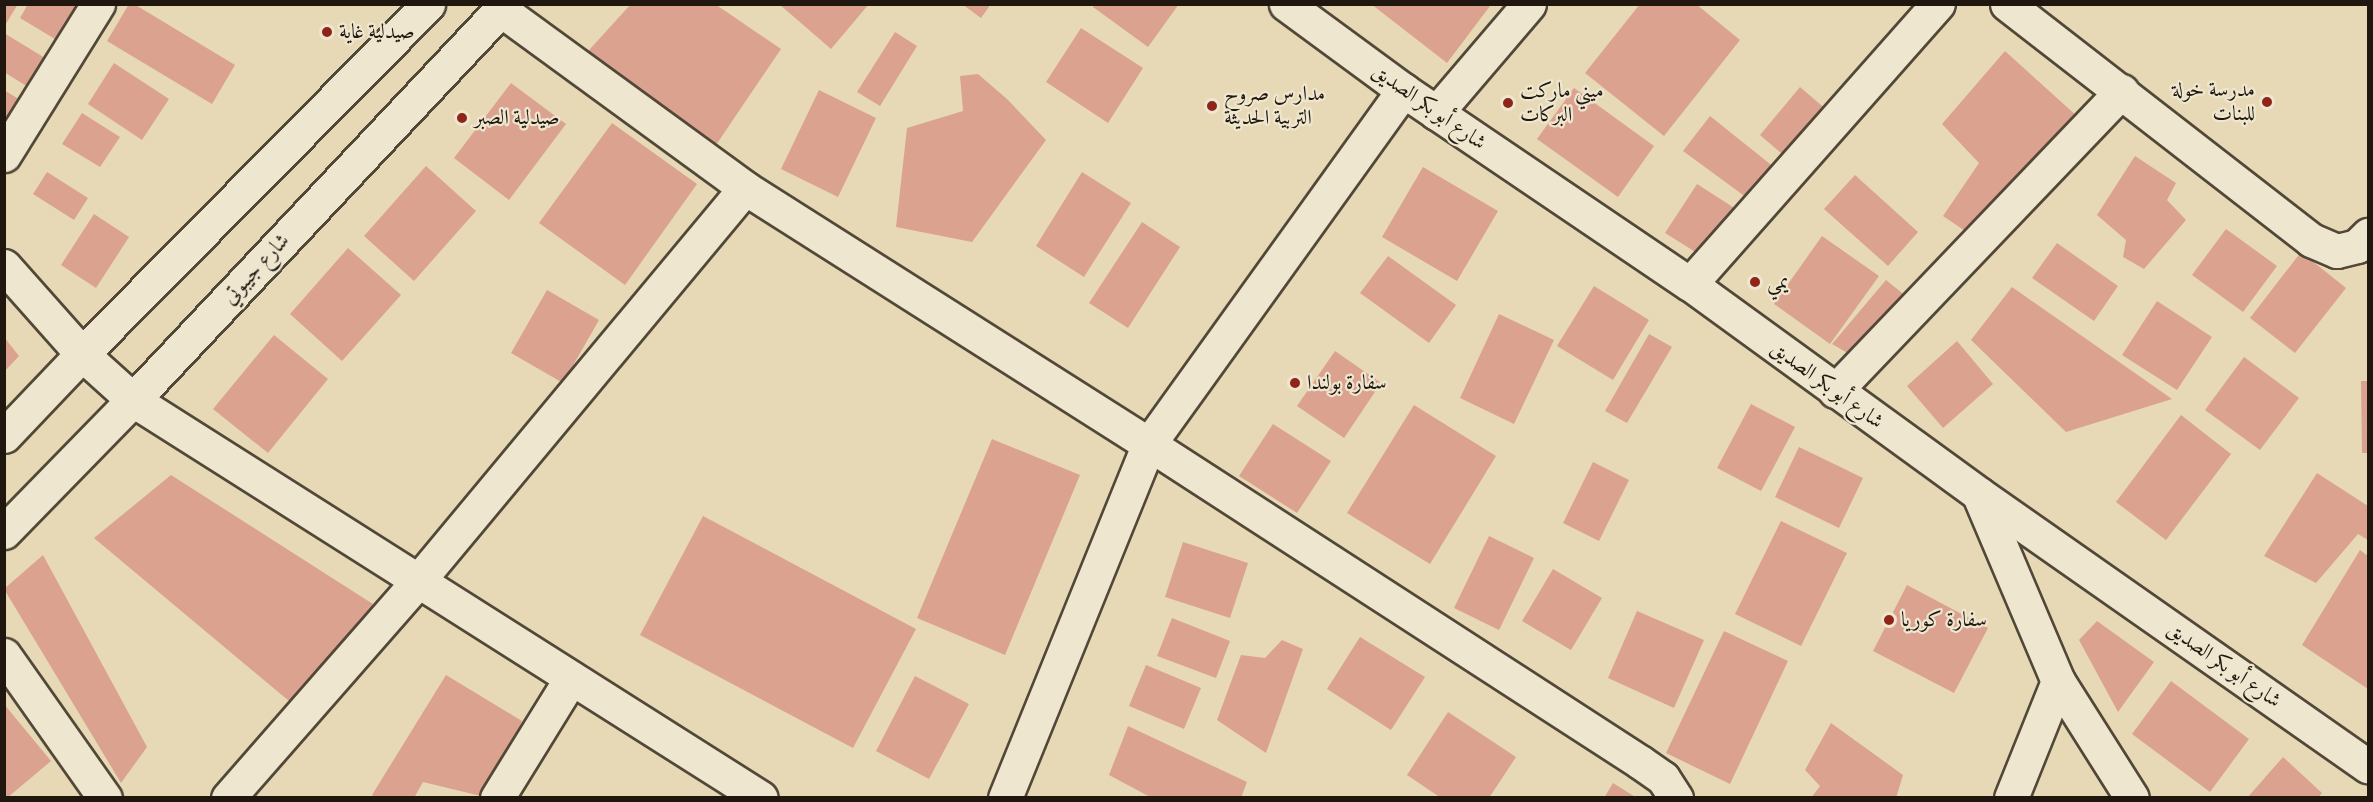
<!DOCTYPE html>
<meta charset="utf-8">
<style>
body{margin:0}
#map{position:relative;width:2373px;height:802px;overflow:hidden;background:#e7d9b6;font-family:"Libre Bodoni",Amiri,serif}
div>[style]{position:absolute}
.building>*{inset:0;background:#dba290}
.roads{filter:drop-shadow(2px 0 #524838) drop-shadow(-2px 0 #524838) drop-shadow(0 2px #524838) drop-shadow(0 -2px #524838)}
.minor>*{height:33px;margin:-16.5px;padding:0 16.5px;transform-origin:16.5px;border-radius:16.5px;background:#efe6d0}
.tertiary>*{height:33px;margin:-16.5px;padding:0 16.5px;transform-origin:16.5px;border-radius:16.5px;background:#efe6d0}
.dots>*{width:16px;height:16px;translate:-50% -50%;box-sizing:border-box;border:3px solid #efe6d0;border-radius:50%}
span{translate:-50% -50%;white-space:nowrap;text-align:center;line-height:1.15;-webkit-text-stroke:4.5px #efe6d0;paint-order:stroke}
.poi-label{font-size:21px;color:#20180e}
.left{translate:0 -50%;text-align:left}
.right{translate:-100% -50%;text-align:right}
.street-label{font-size:21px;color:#20180e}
.frame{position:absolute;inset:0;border:6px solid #20180e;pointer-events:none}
</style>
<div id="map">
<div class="building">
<i style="clip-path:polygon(4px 4px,18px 4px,4px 27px)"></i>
<i style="clip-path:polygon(28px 4px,73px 4px,75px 6px,55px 39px,20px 18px)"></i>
<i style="clip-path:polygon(129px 4px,134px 4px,235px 65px,212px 104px,107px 41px)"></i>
<i style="clip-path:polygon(631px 4px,715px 4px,781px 49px,714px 148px,580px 60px)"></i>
<i style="clip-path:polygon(779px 4px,869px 4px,831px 49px)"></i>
<i style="clip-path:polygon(962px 4px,991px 4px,981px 18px)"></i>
<i style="clip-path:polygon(1094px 4px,1179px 4px,1148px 47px,1093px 7px)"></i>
<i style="clip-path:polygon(1371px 4px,1488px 4px,1490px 6px,1447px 63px)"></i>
<i style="clip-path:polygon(1640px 4px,1696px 4px,1740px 40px,1664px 136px,1585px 73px)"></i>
<i style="clip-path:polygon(1081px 28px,1143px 68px,1108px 123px,1046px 82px)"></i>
<i style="clip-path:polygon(895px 32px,917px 46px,880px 106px,857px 92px)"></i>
<i style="clip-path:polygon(4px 33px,45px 58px,28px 87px,4px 72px)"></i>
<i style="clip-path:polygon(2005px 51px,2078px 117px,1971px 235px,1943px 216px,1979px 163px,1942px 124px)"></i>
<i style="clip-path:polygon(114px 63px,169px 99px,142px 140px,88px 104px)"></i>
<i style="clip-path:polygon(978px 74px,1007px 99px,1046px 140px,972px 242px,896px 227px,907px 128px,963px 111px,960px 76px)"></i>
<i style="clip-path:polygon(511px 83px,566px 124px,509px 200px,454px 158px)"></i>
<i style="clip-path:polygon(1800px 87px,1828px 111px,1788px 159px,1760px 135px)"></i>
<i style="clip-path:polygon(1574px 88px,1654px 146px,1618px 197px,1537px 139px)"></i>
<i style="clip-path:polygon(4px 90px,22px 101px,4px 131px)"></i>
<i style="clip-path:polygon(819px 90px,876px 118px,838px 197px,781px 169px)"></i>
<i style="clip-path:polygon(82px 113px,120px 137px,100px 167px,62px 144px)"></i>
<i style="clip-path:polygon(1710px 116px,1775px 168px,1754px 203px,1683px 151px)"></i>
<i style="clip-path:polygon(612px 123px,697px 184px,625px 285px,539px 223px)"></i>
<i style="clip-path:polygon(2135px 156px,2176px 183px,2167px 200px,2186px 220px,2144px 269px,2123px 257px,2126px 240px,2097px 215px)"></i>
<i style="clip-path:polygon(426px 166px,476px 211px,414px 281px,364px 236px)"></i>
<i style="clip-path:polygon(1423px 167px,1498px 211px,1457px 281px,1382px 237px)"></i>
<i style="clip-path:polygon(47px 172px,88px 198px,74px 220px,33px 194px)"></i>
<i style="clip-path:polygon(1082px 172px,1131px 203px,1084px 277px,1036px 246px)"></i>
<i style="clip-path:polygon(1855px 175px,1918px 232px,1888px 266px,1824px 209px)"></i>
<i style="clip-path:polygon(1697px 184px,1736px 209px,1705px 258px,1665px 233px)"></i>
<i style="clip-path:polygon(94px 214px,129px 237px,96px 288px,61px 265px)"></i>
<i style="clip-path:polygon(1142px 222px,1180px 247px,1128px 328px,1089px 303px)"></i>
<i style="clip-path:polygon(2226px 229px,2277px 266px,2243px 312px,2192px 275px)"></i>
<i style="clip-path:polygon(1822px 236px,1879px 276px,1830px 344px,1774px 304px)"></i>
<i style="clip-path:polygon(2057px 243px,2118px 286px,2094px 321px,2032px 278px)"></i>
<i style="clip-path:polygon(348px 248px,401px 295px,342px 361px,290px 314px)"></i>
<i style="clip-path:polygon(2301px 252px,2346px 288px,2295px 353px,2250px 318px)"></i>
<i style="clip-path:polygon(1388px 256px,1456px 305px,1429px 343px,1360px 293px)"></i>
<i style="clip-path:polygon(1886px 280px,1912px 301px,1858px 359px,1832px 344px)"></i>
<i style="clip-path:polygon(1594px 286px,1649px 320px,1613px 380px,1557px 346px)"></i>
<i style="clip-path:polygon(2012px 287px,2172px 399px,2066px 432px,1971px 340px)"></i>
<i style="clip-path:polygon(547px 290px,599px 320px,563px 383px,511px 353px)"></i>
<i style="clip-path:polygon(2157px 301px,2212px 337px,2177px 390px,2122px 355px)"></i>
<i style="clip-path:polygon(1499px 314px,1554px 340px,1514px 424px,1460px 398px)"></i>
<i style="clip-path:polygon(1649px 334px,1672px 347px,1627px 423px,1605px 411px)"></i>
<i style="clip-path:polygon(274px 335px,328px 379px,268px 453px,213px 409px)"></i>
<i style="clip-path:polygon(4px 337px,19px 356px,4px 372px)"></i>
<i style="clip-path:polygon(1957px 341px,1993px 384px,1943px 428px,1907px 386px)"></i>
<i style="clip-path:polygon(1335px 351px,1381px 383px,1344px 438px,1297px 406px)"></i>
<i style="clip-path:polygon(2244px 357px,2299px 398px,2260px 450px,2205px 410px)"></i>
<i style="clip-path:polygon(2361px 381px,2368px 381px,2368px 453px,2362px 453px)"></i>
<i style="clip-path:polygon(1751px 404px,1795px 427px,1761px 491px,1717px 468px)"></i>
<i style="clip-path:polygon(1414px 405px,1496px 456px,1430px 564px,1347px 513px)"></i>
<i style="clip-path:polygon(2181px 415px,2231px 454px,2166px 540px,2116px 502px)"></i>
<i style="clip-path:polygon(1273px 424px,1331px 461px,1297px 513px,1239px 476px)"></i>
<i style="clip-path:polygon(992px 439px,1080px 475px,1005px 655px,917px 618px)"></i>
<i style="clip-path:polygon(1799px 447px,1863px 478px,1839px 528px,1775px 497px)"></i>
<i style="clip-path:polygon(1593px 462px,1629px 480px,1599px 541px,1563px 523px)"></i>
<i style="clip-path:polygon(2317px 473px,2368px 506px,2368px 540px,2358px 534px,2316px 583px,2264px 556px)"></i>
<i style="clip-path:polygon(171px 475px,376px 606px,295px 706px,94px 538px)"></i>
<i style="clip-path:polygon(703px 516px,916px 629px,853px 748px,640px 635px)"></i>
<i style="clip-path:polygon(1781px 521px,1847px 553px,1801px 646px,1735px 614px)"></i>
<i style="clip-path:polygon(1489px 536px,1534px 558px,1499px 630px,1454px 608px)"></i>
<i style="clip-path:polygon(1183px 542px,1248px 563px,1230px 618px,1165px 597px)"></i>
<i style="clip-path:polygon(2360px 550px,2368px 556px,2368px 689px,2302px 645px)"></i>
<i style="clip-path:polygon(43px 555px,147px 747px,121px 783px,4px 589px)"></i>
<i style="clip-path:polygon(1553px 569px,1602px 598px,1571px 650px,1522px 621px)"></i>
<i style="clip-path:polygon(1907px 585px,1988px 628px,1954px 693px,1873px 651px)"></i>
<i style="clip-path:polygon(1637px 611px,1704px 640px,1674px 708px,1608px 678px)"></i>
<i style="clip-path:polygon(1172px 618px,1230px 641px,1216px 678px,1157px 656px)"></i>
<i style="clip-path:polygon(2097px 621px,2154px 662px,2118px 712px,2079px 640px)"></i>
<i style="clip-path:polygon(1724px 631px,1788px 661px,1730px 784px,1666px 753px)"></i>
<i style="clip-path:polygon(1360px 637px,1425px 677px,1391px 730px,1327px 689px)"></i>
<i style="clip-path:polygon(1282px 640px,1303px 649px,1266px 753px,1217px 720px,1241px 655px,1265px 658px)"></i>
<i style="clip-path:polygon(1146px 665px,1201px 688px,1184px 729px,1129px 706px)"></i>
<i style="clip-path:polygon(446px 675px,522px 721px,489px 798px,423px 782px,414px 798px,377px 798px,372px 795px)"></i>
<i style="clip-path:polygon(915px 676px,969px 704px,929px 779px,876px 751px)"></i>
<i style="clip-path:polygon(2171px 681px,2249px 739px,2210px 792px,2132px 734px)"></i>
<i style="clip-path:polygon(4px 704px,51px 761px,7px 798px,4px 798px)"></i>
<i style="clip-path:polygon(1448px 712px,1516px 757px,1489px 798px,1441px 798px,1407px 775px)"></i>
<i style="clip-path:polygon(1831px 723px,1903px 775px,1896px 798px,1811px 798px,1820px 786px,1805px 770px)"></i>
<i style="clip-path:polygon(1128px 726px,1247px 782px,1241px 798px,1152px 798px,1109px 775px)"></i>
<i style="clip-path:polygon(2283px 757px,2322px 793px,2318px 798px,2247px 798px)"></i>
<i style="clip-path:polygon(1613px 783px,1637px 798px,1604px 798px)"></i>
</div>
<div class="roads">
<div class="minor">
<i style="left:1286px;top:4px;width:145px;rotate:36.3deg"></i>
<i style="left:1403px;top:90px;width:346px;rotate:34.1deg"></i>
<i style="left:1690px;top:284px;width:357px;rotate:36deg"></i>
<i style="left:1979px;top:494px;width:475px;rotate:35deg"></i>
<i style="left:2007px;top:4px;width:385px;rotate:37.8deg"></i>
<i style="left:2311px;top:240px;width:28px;rotate:23deg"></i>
<i style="left:2337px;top:251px;width:21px;rotate:-14deg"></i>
<i style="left:2357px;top:246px;width:16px;rotate:-45deg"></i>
<i style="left:501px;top:10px;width:302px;rotate:36.1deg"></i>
<i style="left:745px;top:188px;width:478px;rotate:32.4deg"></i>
<i style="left:1149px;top:444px;width:585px;rotate:32.93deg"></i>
<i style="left:1640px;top:762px;width:28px;rotate:35deg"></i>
<i style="left:1663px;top:778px;width:24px;rotate:57deg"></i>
<i style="left:1436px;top:113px;width:143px;rotate:-49.5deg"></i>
<i style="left:4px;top:155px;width:178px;rotate:-58.1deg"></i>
<i style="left:4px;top:266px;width:118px;rotate:48.4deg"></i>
<i style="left:82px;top:354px;width:69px;rotate:42deg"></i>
<i style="left:133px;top:400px;width:743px;rotate:32.36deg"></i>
<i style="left:1690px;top:284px;width:374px;rotate:-48.5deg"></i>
<i style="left:1835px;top:391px;width:415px;rotate:-46.3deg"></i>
<i style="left:1979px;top:495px;width:202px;rotate:67deg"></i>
<i style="left:2058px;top:681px;width:138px;rotate:57.7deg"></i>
<i style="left:4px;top:655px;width:175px;rotate:54.8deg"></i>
<i style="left:228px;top:798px;width:288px;rotate:-48.8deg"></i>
<i style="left:418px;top:581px;width:511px;rotate:-50.24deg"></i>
<i style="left:497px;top:798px;width:141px;rotate:-58.3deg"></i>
<i style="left:1005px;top:798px;width:382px;rotate:-67.9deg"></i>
<i style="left:1149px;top:444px;width:436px;rotate:-54.3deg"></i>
<i style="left:2011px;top:798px;width:126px;rotate:-68.1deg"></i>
</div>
<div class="tertiary">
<i style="left:4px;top:436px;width:113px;rotate:-46.4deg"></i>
<i style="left:82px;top:354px;width:492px;rotate:-45.3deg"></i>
<i style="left:4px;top:532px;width:185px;rotate:-45.7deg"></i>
<i style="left:133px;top:400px;width:544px;rotate:-46.71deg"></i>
</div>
</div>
<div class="dots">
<i style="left:327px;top:32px;background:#8f2418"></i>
<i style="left:2267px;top:102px;background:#8f2418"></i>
<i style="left:1508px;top:103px;background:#8f2418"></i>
<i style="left:1212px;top:106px;background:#8f2418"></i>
<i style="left:462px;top:118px;background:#8f2418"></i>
<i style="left:1755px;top:282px;background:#8f2418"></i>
<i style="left:1295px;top:383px;background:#8f2418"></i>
<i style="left:1889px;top:620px;background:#8f2418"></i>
</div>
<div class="poi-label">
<span class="left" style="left:339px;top:32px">صيدلية غاية</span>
<span class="right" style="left:2255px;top:102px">مدرسة خولة<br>للبنات</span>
<span class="left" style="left:1520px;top:103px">ميني ماركت<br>البركات</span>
<span class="left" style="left:1224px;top:106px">مدارس صروح<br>التربية الحديثة</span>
<span class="left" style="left:474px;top:118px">صيدلية الصبر</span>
<span class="left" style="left:1767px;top:282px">يمي</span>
<span class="left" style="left:1307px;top:383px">سفارة بولندا</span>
<span class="left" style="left:1901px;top:620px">سفارة كوريا</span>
</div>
<div class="street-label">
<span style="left:1429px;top:107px;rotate:35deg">شارع أبو بكر الصديق</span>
<span style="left:256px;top:269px;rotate:-47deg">شارع جيبوتي</span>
<span style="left:1827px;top:385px;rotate:36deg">شارع أبو بكر الصديق</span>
<span style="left:2224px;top:665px;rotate:35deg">شارع أبو بكر الصديق</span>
</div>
<div class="frame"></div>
</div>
